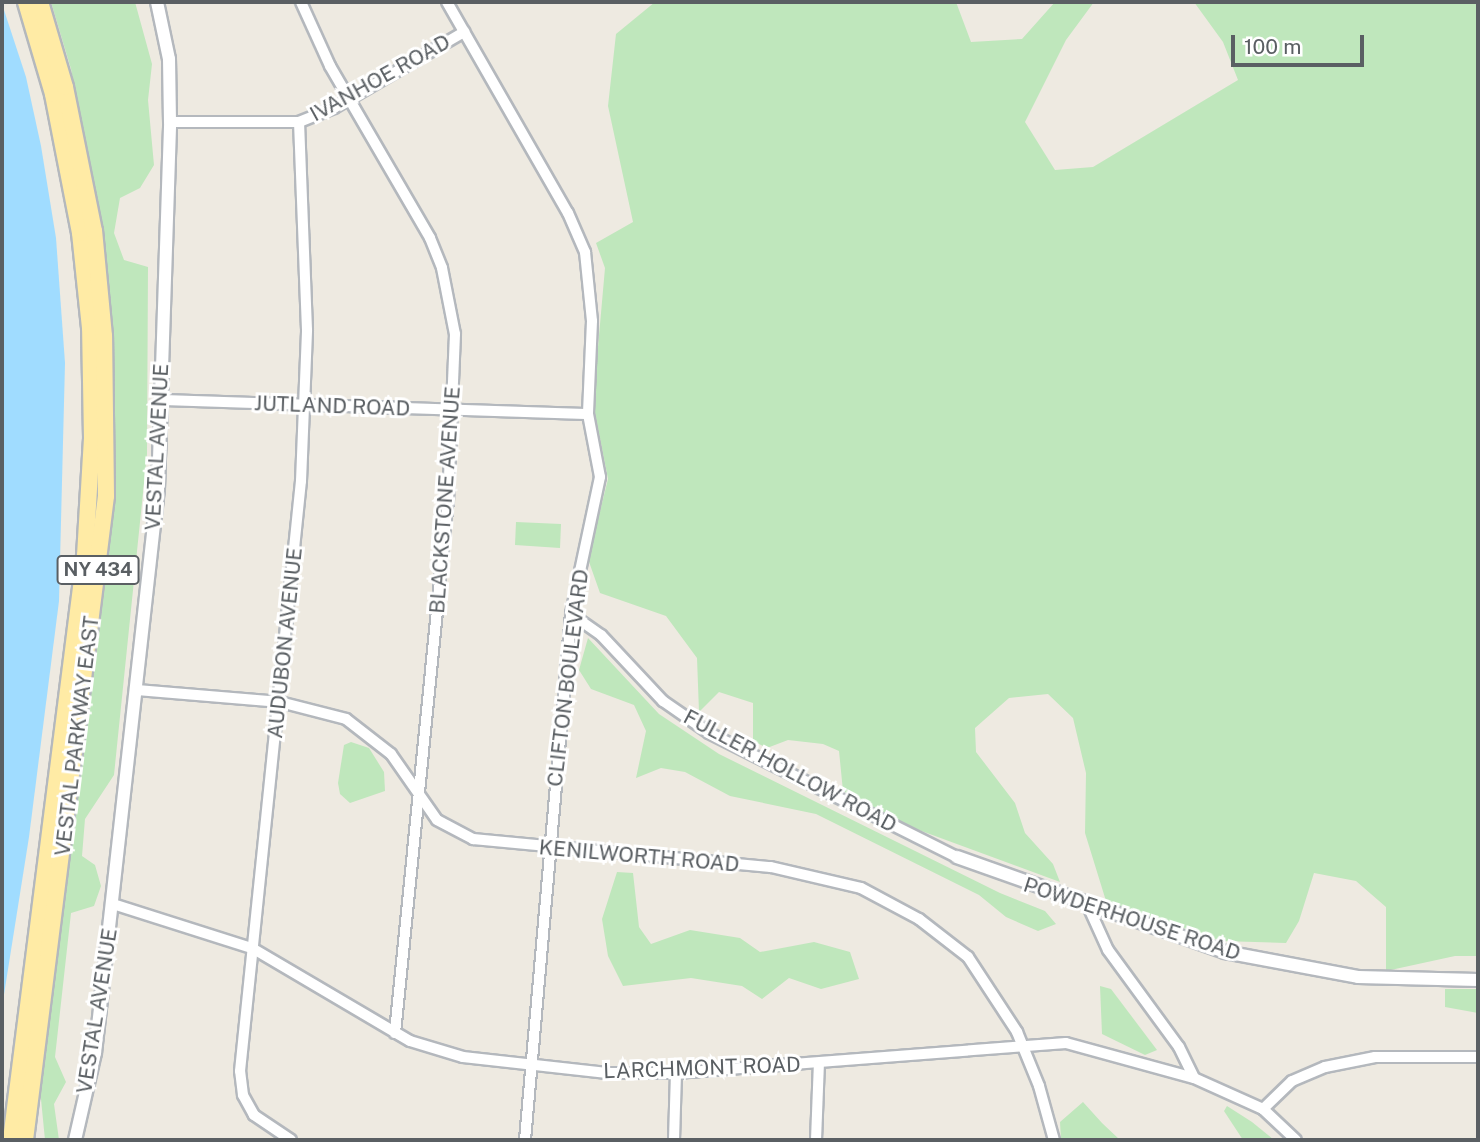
<!DOCTYPE html>
<style>
body{margin:0}
#map{position:relative;width:1480px;height:1142px;overflow:hidden;background:#eeeae1;font-family:"Public Sans",sans-serif}
div>[style]{position:absolute}
.green>*{inset:0;background:#bfe7bc}
.water>*{inset:0;background:#a0dcff}
.roads{filter:drop-shadow(2px 0 #b4b8bd) drop-shadow(-2px 0 #b4b8bd) drop-shadow(0 2px #b4b8bd) drop-shadow(0 -2px #b4b8bd)}
.minor>*{height:10px;margin:-5px;padding:0 5px;transform-origin:5px;border-radius:5px;background:#fff}
.tertiary>*{height:12px;margin:-6px;padding:0 6px;transform-origin:6px;border-radius:6px;background:#fff}
.primary>*{height:16px;margin:-8px;padding:0 8px;transform-origin:8px;border-radius:8px;background:#ffeba5}
span{translate:-50% -50%;white-space:nowrap;text-align:center;line-height:1.15;-webkit-text-stroke:6px #fff;paint-order:stroke}
.shield-label span{padding:2px 5px;background:#fff;border:2px solid;border-radius:5px;-webkit-text-stroke-width:0}
.shield-label{font-size:19px;color:#5a5f63;font-weight:700}
.street-label{font-size:21px;color:#5a5f63}
.frame{position:absolute;inset:0;border:4px solid #5a5f63;pointer-events:none}
.scale{position:absolute;left:1231px;top:35px;width:133px;height:32px;box-sizing:border-box;border:4px solid #5a5f63;border-top:0;padding-left:9px;font-size:21px;line-height:24px;white-space:nowrap;color:#5a5f63;-webkit-text-stroke:5px #fff;paint-order:stroke}
</style>
<div id="map">
<div class="green">
<i style="clip-path:polygon(51px 2px,135px 2px,152px 64px,148px 100px,154px 165px,140px 188px,120px 198px,114px 233px,124px 260px,148px 267px,147px 454px,114px 775px,85px 819px,82px 856px,95px 865px,101px 886px,94px 906px,71px 913px,55px 1057px,66px 1082px,54px 1104px,59px 1140px,45px 1140px,40px 1089px,110px 545px,115px 406px,103px 240px,71px 69px)"></i>
<i style="clip-path:polygon(655px 2px,956px 2px,971px 42px,1022px 39px,1055px 2px,1094px 2px,1066px 40px,1025px 122px,1055px 170px,1093px 167px,1238px 80px,1223px 42px,1194px 2px,1478px 2px,1478px 956px,1455px 956px,1386px 971px,1386px 907px,1356px 881px,1314px 873px,1299px 921px,1286px 943px,1221px 941px,1106px 901px,1085px 833px,1086px 773px,1073px 718px,1048px 694px,1009px 698px,975px 728px,976px 752px,1015px 803px,1025px 833px,1053px 864px,1060px 882px,897px 822px,843px 791px,839px 751px,823px 744px,788px 740px,767px 748px,753px 741px,753px 703px,719px 692px,699px 712px,697px 658px,666px 616px,600px 593px,588px 559px,608px 479px,593px 403px,605px 268px,596px 243px,633px 222px,608px 106px,616px 34px)"></i>
<i style="clip-path:polygon(516px 522px,561px 524px,560px 548px,515px 545px)"></i>
<i style="clip-path:polygon(588px 638px,659px 714px,719px 754px,1000px 893px,1045px 911px,1056px 924px,1038px 931px,1006px 917px,979px 895px,816px 814px,730px 796px,685px 772px,661px 768px,636px 778px,646px 731px,634px 705px,591px 689px,579px 670px)"></i>
<i style="clip-path:polygon(351px 742px,369px 748px,384px 772px,385px 791px,350px 803px,340px 794px,338px 783px,344px 745px)"></i>
<i style="clip-path:polygon(617px 872px,633px 873px,639px 927px,651px 944px,690px 930px,740px 938px,760px 952px,814px 942px,850px 952px,859px 979px,821px 989px,789px 978px,762px 999px,742px 986px,691px 978px,623px 986px,608px 956px,602px 919px)"></i>
<i style="clip-path:polygon(1100px 986px,1111px 989px,1157px 1050px,1145px 1055px,1102px 1034px)"></i>
<i style="clip-path:polygon(1445px 989px,1478px 989px,1478px 1013px,1445px 1007px)"></i>
<i style="clip-path:polygon(1083px 1102px,1102px 1123px,1120px 1140px,1061px 1140px,1060px 1122px)"></i>
<i style="clip-path:polygon(1227px 1106px,1252px 1122px,1274px 1140px,1243px 1140px,1224px 1111px)"></i>
</div>
<div class="water">
<i style="clip-path:polygon(2px 4px,26px 77px,41px 146px,56px 238px,65px 363px,59px 601px,29px 837px,2px 1007px)"></i>
</div>
<div class="roads">
<div class="minor">
<i style="left:301px;top:2px;width:70px;rotate:65.6deg"></i>
<i style="left:330px;top:66px;width:199px;rotate:59.8deg"></i>
<i style="left:430px;top:238px;width:32px;rotate:68deg"></i>
<i style="left:442px;top:268px;width:67px;rotate:78.9deg"></i>
<i style="left:455px;top:334px;width:166px;rotate:92.4deg"></i>
<i style="left:448px;top:500px;width:536px;rotate:95.68deg"></i>
<i style="left:447px;top:2px;width:243px;rotate:60.2deg"></i>
<i style="left:568px;top:213px;width:43px;rotate:66.4deg"></i>
<i style="left:585px;top:252px;width:69px;rotate:84.2deg"></i>
<i style="left:592px;top:321px;width:93px;rotate:92.5deg"></i>
<i style="left:588px;top:414px;width:64px;rotate:79.2deg"></i>
<i style="left:600px;top:477px;width:140px;rotate:102deg"></i>
<i style="left:571px;top:614px;width:528px;rotate:95deg"></i>
<i style="left:170px;top:122px;width:129px"></i>
<i style="left:299px;top:122px;width:38px;rotate:-22deg"></i>
<i style="left:334px;top:108px;width:151px;rotate:-30.3deg"></i>
<i style="left:161px;top:400px;width:427px;rotate:1.9deg"></i>
<i style="left:571px;top:614px;width:37px;rotate:35deg"></i>
<i style="left:601px;top:635px;width:91px;rotate:46.8deg"></i>
<i style="left:663px;top:701px;width:56px;rotate:34.8deg"></i>
<i style="left:709px;top:733px;width:277px;rotate:26.6deg"></i>
<i style="left:137px;top:690px;width:144px;rotate:4.8deg"></i>
<i style="left:280px;top:702px;width:68px;rotate:14.4deg"></i>
<i style="left:346px;top:719px;width:57px;rotate:37.9deg"></i>
<i style="left:391px;top:754px;width:80px;rotate:55.1deg"></i>
<i style="left:437px;top:820px;width:41px;rotate:27.8deg"></i>
<i style="left:473px;top:839px;width:299px;rotate:5.4deg"></i>
<i style="left:771px;top:867px;width:92px;rotate:13.1deg"></i>
<i style="left:861px;top:888px;width:66px;rotate:28.1deg"></i>
<i style="left:919px;top:919px;width:62px;rotate:37.8deg"></i>
<i style="left:968px;top:957px;width:90px;rotate:56.8deg"></i>
<i style="left:1017px;top:1032px;width:58px;rotate:67.8deg"></i>
<i style="left:1039px;top:1086px;width:56px;rotate:74.5deg"></i>
<i style="left:113px;top:904px;width:146px;rotate:17.6deg"></i>
<i style="left:252px;top:948px;width:183px;rotate:30.5deg"></i>
<i style="left:410px;top:1041px;width:55px;rotate:16.8deg"></i>
<i style="left:463px;top:1057px;width:145px;rotate:6.3deg"></i>
<i style="left:607px;top:1073px;width:69px"></i>
<i style="left:676px;top:1073px;width:391px;rotate:-4.4deg"></i>
<i style="left:1066px;top:1043px;width:133px;rotate:15.3deg"></i>
<i style="left:1088px;top:906px;width:48px;rotate:65.6deg"></i>
<i style="left:1108px;top:950px;width:120px;rotate:53.8deg"></i>
<i style="left:1179px;top:1047px;width:34px;rotate:64deg"></i>
<i style="left:1194px;top:1078px;width:76px;rotate:24.2deg"></i>
<i style="left:1263px;top:1109px;width:45px;rotate:43.2deg"></i>
<i style="left:1263px;top:1109px;width:40px;rotate:-44deg"></i>
<i style="left:1292px;top:1081px;width:36px;rotate:-23deg"></i>
<i style="left:1325px;top:1067px;width:51px;rotate:-11.3deg"></i>
<i style="left:1375px;top:1057px;width:103px"></i>
<i style="left:291px;top:1140px;width:45px;rotate:-146deg"></i>
<i style="left:254px;top:1115px;width:23px;rotate:-119deg"></i>
<i style="left:243px;top:1095px;width:24px;rotate:-97deg"></i>
<i style="left:240px;top:1071px;width:593px;rotate:-84.1deg"></i>
<i style="left:301px;top:481px;width:151px;rotate:-87.7deg"></i>
<i style="left:307px;top:330px;width:208px;rotate:-92.2deg"></i>
<i style="left:674px;top:1140px;width:67px;rotate:-88.3deg"></i>
<i style="left:816px;top:1140px;width:77px;rotate:-87.8deg"></i>
</div>
<div class="tertiary">
<i style="left:957px;top:857px;width:284px;rotate:19.5deg"></i>
<i style="left:1225px;top:952px;width:135px;rotate:10.6deg"></i>
<i style="left:1358px;top:977px;width:120px;rotate:1.4deg"></i>
<i style="left:75px;top:1140px;width:89px;rotate:-77.1deg"></i>
<i style="left:95px;top:1053px;width:568px;rotate:-83.63deg"></i>
<i style="left:158px;top:489px;width:367px;rotate:-88.1deg"></i>
<i style="left:170px;top:122px;width:63px;rotate:-90.9deg"></i>
<i style="left:169px;top:59px;width:58px;rotate:-101.9deg"></i>
</div>
<div class="primary">
<i style="left:11px;top:1140px;width:589px;rotate:-82.78deg"></i>
<i style="left:85px;top:556px;width:118px;rotate:-86.6deg"></i>
<i style="left:92px;top:438px;width:110px;rotate:-91deg"></i>
<i style="left:90px;top:328px;width:96px;rotate:-96deg"></i>
<i style="left:80px;top:233px;width:142px;rotate:-101deg"></i>
<i style="left:53px;top:94px;width:96px;rotate:-106.4deg"></i>
<i style="left:25px;top:1140px;width:649px;rotate:-82.83deg"></i>
<i style="left:106px;top:496px;width:160px;rotate:-90.7deg"></i>
<i style="left:104px;top:336px;width:105px;rotate:-95.4deg"></i>
<i style="left:94px;top:231px;width:147px;rotate:-101.4deg"></i>
<i style="left:65px;top:87px;width:89px;rotate:-106.4deg"></i>
</div>
</div>
<div class="shield-label">
<span style="left:98px;top:570px">NY 434</span>
</div>
<div class="street-label">
<span style="left:380px;top:78px;rotate:-29deg">IVANHOE ROAD</span>
<span style="left:332px;top:406px;rotate:2deg">JUTLAND ROAD</span>
<span style="left:157px;top:447px;rotate:-87deg">VESTAL AVENUE</span>
<span style="left:445px;top:500px;rotate:-86deg">BLACKSTONE AVENUE</span>
<span style="left:285px;top:643px;rotate:-84deg">AUDUBON AVENUE</span>
<span style="left:568px;top:678px;rotate:-83deg">CLIFTON BOULEVARD</span>
<span style="left:77px;top:736px;rotate:-83deg">VESTAL PARKWAY EAST</span>
<span style="left:790px;top:771px;rotate:28deg">FULLER HOLLOW ROAD</span>
<span style="left:639px;top:856px;rotate:5deg">KENILWORTH ROAD</span>
<span style="left:1132px;top:919px;rotate:18deg">POWDERHOUSE ROAD</span>
<span style="left:97px;top:1011px;rotate:-81deg">VESTAL AVENUE</span>
<span style="left:702px;top:1068px;rotate:-2deg">LARCHMONT ROAD</span>
</div>
<div class="frame"></div>
<div class="scale">100 m</div>
</div>
